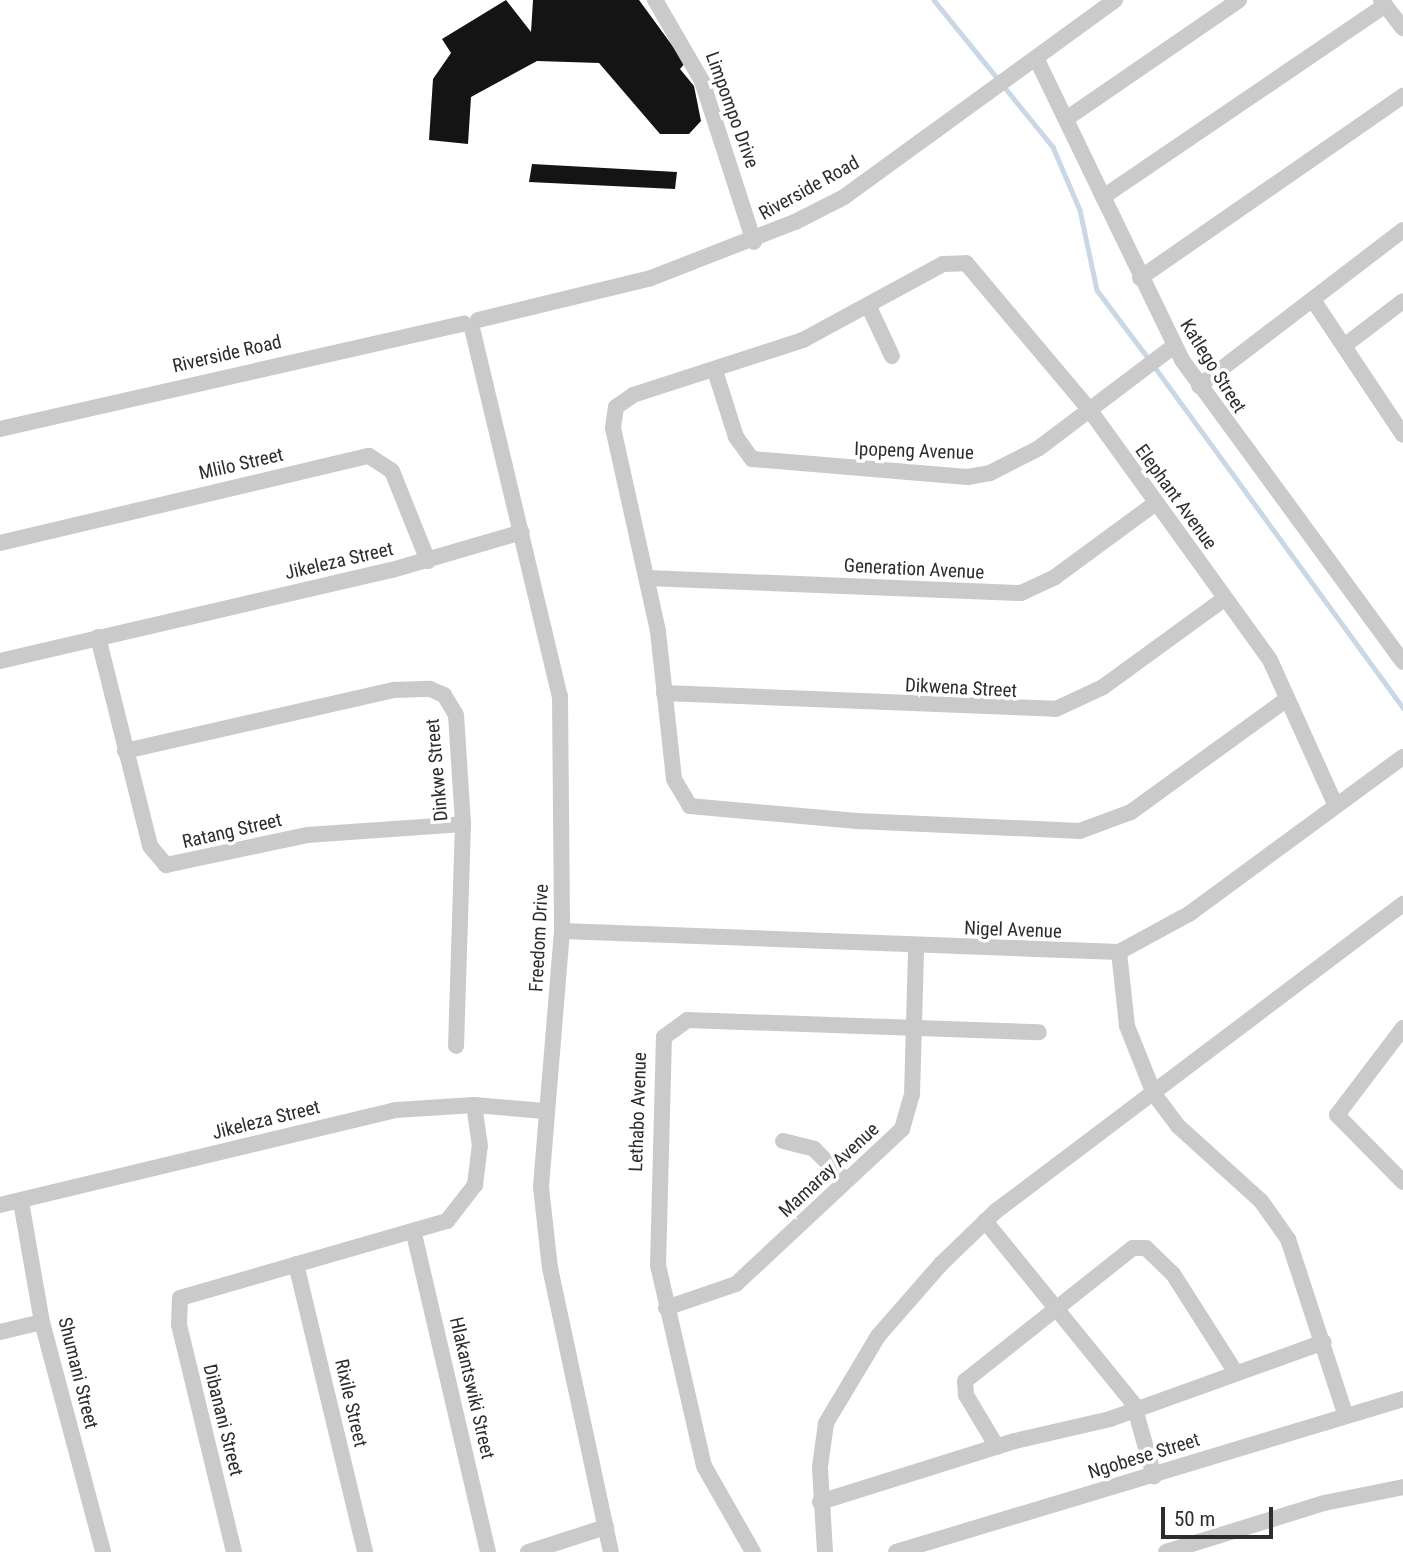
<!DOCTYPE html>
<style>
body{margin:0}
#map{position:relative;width:1403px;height:1552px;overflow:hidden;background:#fff;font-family:"Roboto Condensed",sans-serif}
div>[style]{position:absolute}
.stream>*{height:4.5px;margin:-2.25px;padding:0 2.25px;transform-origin:2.25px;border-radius:2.25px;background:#cad8e6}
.building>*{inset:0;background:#141414}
.minor>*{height:16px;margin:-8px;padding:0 8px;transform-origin:8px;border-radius:8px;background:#cacaca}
span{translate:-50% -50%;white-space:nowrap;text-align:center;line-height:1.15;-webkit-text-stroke:7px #fff;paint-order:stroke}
.street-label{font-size:19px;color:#2d2d2d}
.scale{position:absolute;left:1161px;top:1507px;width:112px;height:32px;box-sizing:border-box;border:4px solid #2d2d2d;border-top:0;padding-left:9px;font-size:21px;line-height:24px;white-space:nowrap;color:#2d2d2d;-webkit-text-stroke:5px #fff;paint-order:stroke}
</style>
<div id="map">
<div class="stream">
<i style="left:934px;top:0;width:189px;rotate:51deg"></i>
<i style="left:1053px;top:147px;width:69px;rotate:66.8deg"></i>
<i style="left:1080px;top:210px;width:82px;rotate:78deg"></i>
<i style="left:1097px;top:290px;width:86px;rotate:53deg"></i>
<i style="left:1154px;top:366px;width:423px;rotate:53.9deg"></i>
</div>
<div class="building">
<i style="clip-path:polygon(506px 0,531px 32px,533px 0,639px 0,685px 63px,680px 69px,694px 86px,701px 121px,689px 134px,660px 134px,599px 63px,537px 61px,471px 97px,468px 144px,429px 140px,433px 79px,451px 53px,442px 39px)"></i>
<i style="clip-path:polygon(532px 164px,677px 172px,675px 189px,529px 182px)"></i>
</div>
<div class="minor">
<i style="left:655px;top:0;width:94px;rotate:59.9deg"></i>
<i style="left:702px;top:81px;width:169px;rotate:72.1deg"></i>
<i style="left:1381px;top:0;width:36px;rotate:52deg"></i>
<i style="left:1038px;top:62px;width:331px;rotate:64.2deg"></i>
<i style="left:1182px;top:360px;width:374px;rotate:53.8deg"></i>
<i style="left:1066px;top:119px;width:210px;rotate:-34.5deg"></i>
<i style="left:1103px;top:197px;width:341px;rotate:-34.2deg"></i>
<i style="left:1140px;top:278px;width:320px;rotate:-34.7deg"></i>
<i style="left:1313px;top:300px;width:162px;rotate:56.3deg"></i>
<i style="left:869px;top:307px;width:54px;rotate:64.9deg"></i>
<i style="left:478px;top:320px;width:178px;rotate:-13.6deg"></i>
<i style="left:651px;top:278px;width:155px;rotate:-21.3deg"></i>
<i style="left:795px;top:222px;width:55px;rotate:-27deg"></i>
<i style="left:844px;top:197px;width:335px;rotate:-36deg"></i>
<i style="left:472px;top:328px;width:378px;rotate:76.6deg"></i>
<i style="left:560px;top:696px;width:235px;rotate:89.5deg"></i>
<i style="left:562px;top:931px;width:257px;rotate:94.7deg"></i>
<i style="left:541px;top:1187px;width:81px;rotate:83.7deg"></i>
<i style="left:550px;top:1268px;width:290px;rotate:77.9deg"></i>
<i style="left:1344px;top:346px;width:74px;rotate:-37.3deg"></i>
<i style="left:715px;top:371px;width:69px;rotate:72.3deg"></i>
<i style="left:736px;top:437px;width:27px;rotate:54deg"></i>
<i style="left:752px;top:459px;width:216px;rotate:4.8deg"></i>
<i style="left:967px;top:477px;width:23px;rotate:-10deg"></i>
<i style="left:990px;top:473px;width:55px;rotate:-27deg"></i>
<i style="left:1039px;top:448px;width:169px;rotate:-37.1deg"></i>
<i style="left:1199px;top:386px;width:257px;rotate:-37.4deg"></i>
<i style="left:0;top:429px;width:476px;rotate:-12.8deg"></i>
<i style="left:0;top:543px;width:379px;rotate:-13.3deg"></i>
<i style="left:369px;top:456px;width:27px;rotate:33deg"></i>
<i style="left:392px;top:471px;width:97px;rotate:68.2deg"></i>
<i style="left:647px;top:578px;width:374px;rotate:2.3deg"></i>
<i style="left:1021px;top:593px;width:38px;rotate:-25deg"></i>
<i style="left:1055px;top:577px;width:122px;rotate:-36.3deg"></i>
<i style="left:98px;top:637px;width:215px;rotate:76deg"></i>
<i style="left:150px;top:846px;width:25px;rotate:50deg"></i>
<i style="left:166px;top:865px;width:144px;rotate:-12deg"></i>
<i style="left:307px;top:835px;width:156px;rotate:-4deg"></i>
<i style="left:0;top:661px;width:402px;rotate:-13.1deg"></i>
<i style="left:392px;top:570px;width:135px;rotate:-16.3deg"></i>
<i style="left:664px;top:693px;width:392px;rotate:2.3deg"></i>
<i style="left:1056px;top:709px;width:52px;rotate:-25.1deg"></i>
<i style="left:1103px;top:687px;width:150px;rotate:-36deg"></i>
<i style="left:1287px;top:699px;width:193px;rotate:144.1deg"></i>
<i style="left:1131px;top:812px;width:54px;rotate:159.6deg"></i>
<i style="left:1080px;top:831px;width:223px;rotate:-177.4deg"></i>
<i style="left:857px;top:821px;width:168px;rotate:-174.9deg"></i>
<i style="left:690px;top:806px;width:31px;rotate:-121deg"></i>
<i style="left:674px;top:779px;width:149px;rotate:-96.2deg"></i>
<i style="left:658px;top:631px;width:208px;rotate:-102.5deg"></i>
<i style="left:613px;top:428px;width:21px;rotate:-82deg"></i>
<i style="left:616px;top:407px;width:21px;rotate:-35deg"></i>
<i style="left:633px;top:395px;width:179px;rotate:-17.9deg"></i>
<i style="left:803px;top:340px;width:159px;rotate:-28.5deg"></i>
<i style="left:943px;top:264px;width:23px;rotate:-2deg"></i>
<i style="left:966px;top:263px;width:191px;rotate:49.9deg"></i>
<i style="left:1089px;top:409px;width:309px;rotate:54.2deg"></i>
<i style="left:1270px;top:660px;width:160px;rotate:65.7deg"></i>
<i style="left:125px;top:751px;width:276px;rotate:-12.8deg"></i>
<i style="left:394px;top:690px;width:36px;rotate:-2deg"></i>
<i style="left:430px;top:689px;width:15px;rotate:23deg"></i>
<i style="left:444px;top:695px;width:23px;rotate:59deg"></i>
<i style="left:456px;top:715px;width:109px;rotate:86.3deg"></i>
<i style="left:463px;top:824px;width:222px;rotate:91.8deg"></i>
<i style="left:562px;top:931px;width:557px;rotate:2.16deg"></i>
<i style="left:1119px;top:952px;width:80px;rotate:-28.5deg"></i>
<i style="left:1189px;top:914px;width:265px;rotate:-36.3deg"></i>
<i style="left:1119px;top:952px;width:74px;rotate:83.8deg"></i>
<i style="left:1127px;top:1026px;width:73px;rotate:68.3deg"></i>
<i style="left:1154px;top:1094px;width:40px;rotate:53deg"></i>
<i style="left:1178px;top:1126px;width:112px;rotate:42.1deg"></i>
<i style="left:1261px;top:1201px;width:47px;rotate:54.6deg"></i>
<i style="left:1288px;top:1239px;width:186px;rotate:71.9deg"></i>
<i style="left:1403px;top:1028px;width:109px;rotate:127.2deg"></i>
<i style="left:1337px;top:1115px;width:94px;rotate:45.4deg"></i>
<i style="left:783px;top:1141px;width:32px;rotate:14deg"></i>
<i style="left:814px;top:1149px;width:45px;rotate:45deg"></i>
<i style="left:21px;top:1202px;width:122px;rotate:80.1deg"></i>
<i style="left:42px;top:1322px;width:238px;rotate:75.1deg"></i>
<i style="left:0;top:1205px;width:407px;rotate:-13.5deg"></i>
<i style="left:396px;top:1110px;width:78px;rotate:-3.7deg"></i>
<i style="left:474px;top:1105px;width:71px;rotate:4.8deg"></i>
<i style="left:985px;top:1221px;width:241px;rotate:50.9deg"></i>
<i style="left:414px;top:1234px;width:326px;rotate:76.9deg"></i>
<i style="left:296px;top:1264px;width:296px;rotate:76.5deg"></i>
<i style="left:666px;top:1308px;width:74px;rotate:-18.9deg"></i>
<i style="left:736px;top:1284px;width:227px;rotate:-43deg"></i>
<i style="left:902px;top:1129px;width:35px;rotate:-74deg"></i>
<i style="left:912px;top:1095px;width:147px;rotate:-88.4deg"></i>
<i style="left:0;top:1332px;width:43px;rotate:-13.4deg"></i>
<i style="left:1135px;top:1409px;width:70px;rotate:74.2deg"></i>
<i style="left:997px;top:1447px;width:61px;rotate:-120.8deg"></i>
<i style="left:966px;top:1395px;width:14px;rotate:-94deg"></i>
<i style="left:965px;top:1381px;width:214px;rotate:-38.4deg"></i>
<i style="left:1133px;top:1248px;width:13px"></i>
<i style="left:1146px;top:1248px;width:37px;rotate:44deg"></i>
<i style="left:1173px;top:1274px;width:117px;rotate:57.5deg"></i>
<i style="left:820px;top:1502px;width:204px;rotate:-17.4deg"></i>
<i style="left:1015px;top:1441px;width:98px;rotate:-13deg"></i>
<i style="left:1110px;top:1419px;width:227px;rotate:-19.8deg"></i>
<i style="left:234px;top:1552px;width:234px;rotate:-103.6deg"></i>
<i style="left:179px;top:1325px;width:27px;rotate:-88deg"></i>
<i style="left:180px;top:1298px;width:278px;rotate:-16.1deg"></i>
<i style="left:447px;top:1221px;width:46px;rotate:-52.1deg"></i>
<i style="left:475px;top:1185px;width:39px;rotate:-83deg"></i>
<i style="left:480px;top:1146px;width:41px;rotate:-98.3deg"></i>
<i style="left:528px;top:1552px;width:82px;rotate:-17.8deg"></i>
<i style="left:753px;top:1552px;width:99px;rotate:-119.7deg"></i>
<i style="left:704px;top:1466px;width:206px;rotate:-102.9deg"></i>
<i style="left:658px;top:1265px;width:228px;rotate:-88.5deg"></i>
<i style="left:664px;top:1037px;width:29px;rotate:-36deg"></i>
<i style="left:687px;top:1020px;width:352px;rotate:2deg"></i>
<i style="left:825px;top:1552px;width:85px;rotate:-93.4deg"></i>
<i style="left:820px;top:1467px;width:44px;rotate:-82.2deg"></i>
<i style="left:826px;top:1423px;width:101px;rotate:-59.1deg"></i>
<i style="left:878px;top:1336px;width:96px;rotate:-48.8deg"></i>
<i style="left:941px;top:1264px;width:76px;rotate:-43.9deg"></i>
<i style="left:996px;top:1211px;width:510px;rotate:-37.03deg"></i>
<i style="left:896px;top:1552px;width:530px;rotate:-16.79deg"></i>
<i style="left:1166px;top:1552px;width:165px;rotate:-17.2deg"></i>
<i style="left:1324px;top:1503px;width:81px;rotate:-11.4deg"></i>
</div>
<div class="street-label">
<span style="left:732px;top:110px;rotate:70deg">Limpompo Drive</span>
<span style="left:809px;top:188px;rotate:-29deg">Riverside Road</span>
<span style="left:227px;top:354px;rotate:-13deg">Riverside Road</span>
<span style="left:1213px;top:366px;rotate:58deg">Katlego Street</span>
<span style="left:914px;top:451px;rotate:2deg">Ipopeng Avenue</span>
<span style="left:241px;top:464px;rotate:-13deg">Mlilo Street</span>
<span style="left:1176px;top:497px;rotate:54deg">Elephant Avenue</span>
<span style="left:339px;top:561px;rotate:-13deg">Jikeleza Street</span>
<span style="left:914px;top:569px;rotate:3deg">Generation Avenue</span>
<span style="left:961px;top:688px;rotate:3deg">Dikwena Street</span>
<span style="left:437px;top:770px;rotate:-95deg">Dinkwe Street</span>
<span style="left:232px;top:831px;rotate:-13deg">Ratang Street</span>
<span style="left:1013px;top:930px;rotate:2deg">Nigel Avenue</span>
<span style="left:539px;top:938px;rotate:-87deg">Freedom Drive</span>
<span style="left:638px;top:1112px;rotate:-88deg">Lethabo Avenue</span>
<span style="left:266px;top:1120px;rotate:-14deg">Jikeleza Street</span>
<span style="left:829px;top:1170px;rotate:-43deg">Mamaray Avenue</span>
<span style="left:78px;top:1373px;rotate:76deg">Shumani Street</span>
<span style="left:472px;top:1388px;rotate:77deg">Hlakantswiki Street</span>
<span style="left:351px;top:1403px;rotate:77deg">Rixile Street</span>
<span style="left:223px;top:1420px;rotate:76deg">Dibanani Street</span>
<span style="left:1144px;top:1456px;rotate:-17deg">Ngobese Street</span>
</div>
<div class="scale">50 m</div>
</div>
